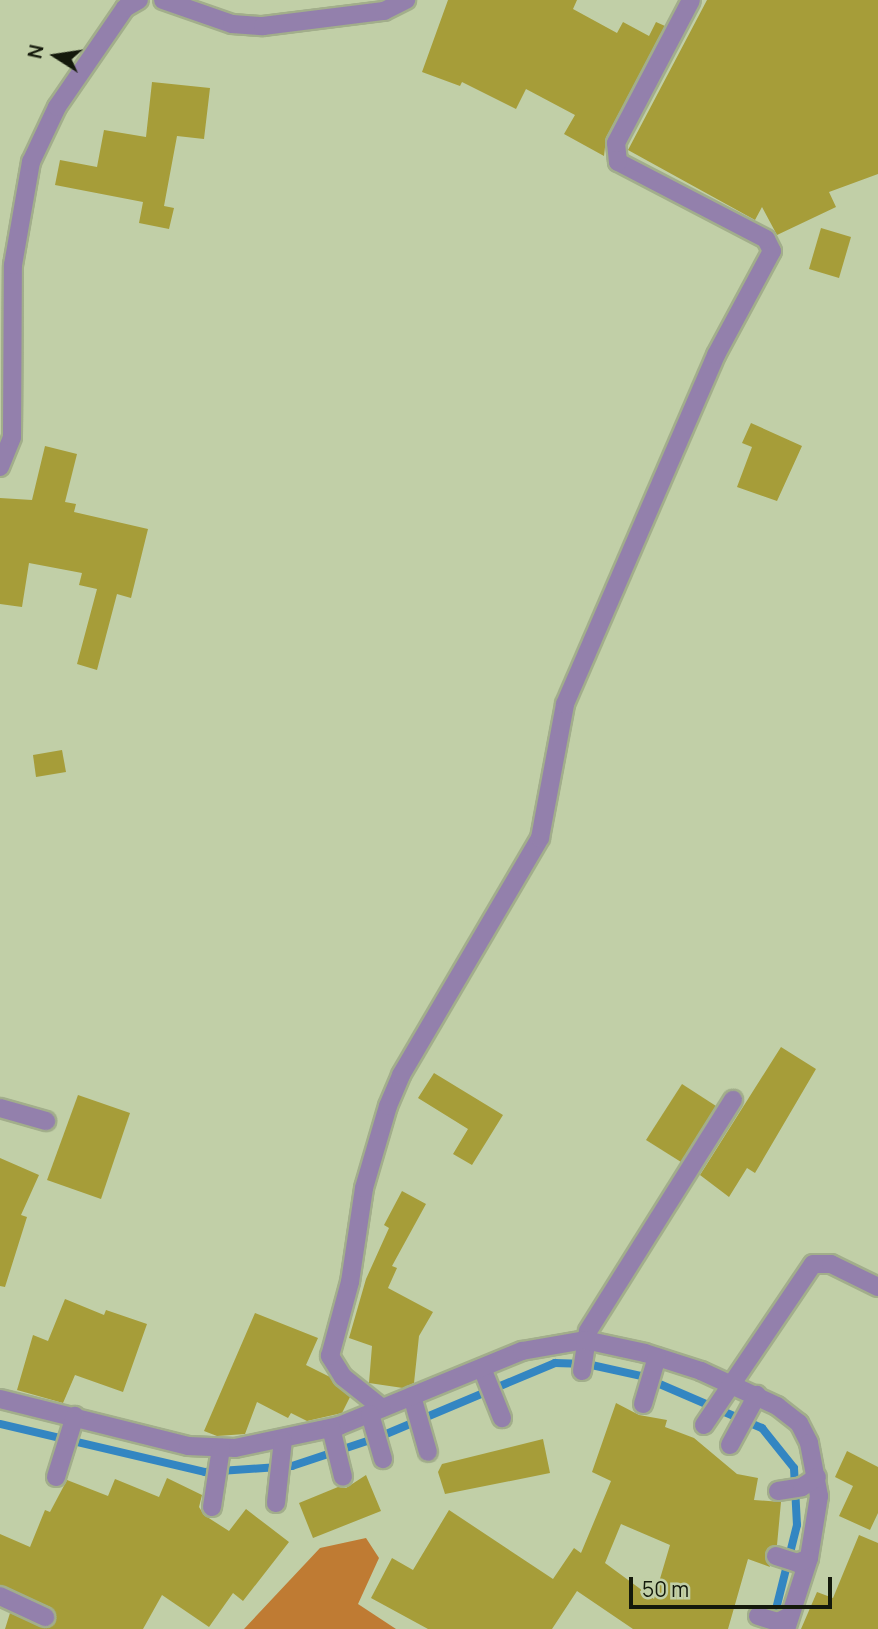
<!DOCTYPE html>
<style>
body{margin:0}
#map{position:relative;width:878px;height:1629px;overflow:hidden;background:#c1cfa7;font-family:Manrope,sans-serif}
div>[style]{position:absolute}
.forest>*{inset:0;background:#bf7b33}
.stream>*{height:8px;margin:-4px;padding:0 4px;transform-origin:4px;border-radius:4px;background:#3386c2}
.building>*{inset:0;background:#a69d39}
.roads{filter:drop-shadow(2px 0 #a2ae8b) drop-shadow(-2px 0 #a2ae8b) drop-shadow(0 2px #a2ae8b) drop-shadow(0 -2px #a2ae8b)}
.minor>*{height:18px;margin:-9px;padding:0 9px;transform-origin:9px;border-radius:9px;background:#9380ac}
span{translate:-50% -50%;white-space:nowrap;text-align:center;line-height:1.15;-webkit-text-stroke:7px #c1cfa7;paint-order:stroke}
.north{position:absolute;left:21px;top:21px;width:70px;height:70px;-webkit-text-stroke:5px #c1cfa7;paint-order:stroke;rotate:282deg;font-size:19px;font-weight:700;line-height:28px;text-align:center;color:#14190b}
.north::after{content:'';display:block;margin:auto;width:24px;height:32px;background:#14190b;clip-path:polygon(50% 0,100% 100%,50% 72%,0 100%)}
.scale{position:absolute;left:629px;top:1577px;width:203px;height:32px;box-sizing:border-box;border:4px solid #14190b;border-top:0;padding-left:9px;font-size:21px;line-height:24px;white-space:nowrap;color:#14190b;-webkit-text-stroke:5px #c1cfa7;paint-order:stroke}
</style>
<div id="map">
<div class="forest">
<i style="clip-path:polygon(366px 1538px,379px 1558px,358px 1604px,396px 1629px,244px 1629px,320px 1548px)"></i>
</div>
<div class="stream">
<i style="left:0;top:1424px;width:211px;rotate:13.2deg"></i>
<i style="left:205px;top:1472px;width:87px;rotate:-3.9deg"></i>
<i style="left:292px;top:1466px;width:92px;rotate:-18.4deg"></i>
<i style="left:379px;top:1437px;width:191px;rotate:-22.8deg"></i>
<i style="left:555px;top:1363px;width:32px;rotate:2deg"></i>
<i style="left:587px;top:1364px;width:55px;rotate:12.5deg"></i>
<i style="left:641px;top:1376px;width:132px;rotate:23.3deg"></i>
<i style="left:762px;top:1428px;width:51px;rotate:51.3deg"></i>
<i style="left:794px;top:1468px;width:57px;rotate:87deg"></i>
<i style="left:797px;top:1525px;width:107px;rotate:104deg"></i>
</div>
<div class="building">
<i style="clip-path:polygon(448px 0,577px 0,573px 9px,617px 33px,623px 22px,649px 36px,656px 22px,665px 26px,606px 138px,604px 156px,564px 134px,575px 115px,526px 89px,516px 109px,462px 82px,460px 86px,422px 72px)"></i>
<i style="clip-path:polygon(707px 0,878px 0,878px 174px,829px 192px,836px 207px,777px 235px,762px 207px,755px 220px,628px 150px)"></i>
<i style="clip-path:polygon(152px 82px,210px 88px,204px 139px,177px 136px,164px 206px,174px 208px,169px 229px,139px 223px,143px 202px,55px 185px,60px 160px,97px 167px,104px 130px,146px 137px)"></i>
<i style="clip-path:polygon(821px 228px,851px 237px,839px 278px,809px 269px)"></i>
<i style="clip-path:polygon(751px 423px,802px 446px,777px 501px,737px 487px,752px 447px,742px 443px)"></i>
<i style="clip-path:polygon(45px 446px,77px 454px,65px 502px,76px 504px,74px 512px,148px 529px,131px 598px,117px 594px,97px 670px,77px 664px,97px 589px,79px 585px,82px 573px,29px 563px,22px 607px,0 604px,0 498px,32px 500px)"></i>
<i style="clip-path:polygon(62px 750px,66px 772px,36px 777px,33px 755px)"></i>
<i style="clip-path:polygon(781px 1047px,816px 1069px,755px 1173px,747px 1168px,729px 1197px,700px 1175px)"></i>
<i style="clip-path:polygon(434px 1073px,503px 1115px,472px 1165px,453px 1154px,468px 1129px,418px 1098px)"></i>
<i style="clip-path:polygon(682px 1084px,716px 1106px,681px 1162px,646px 1140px)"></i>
<i style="clip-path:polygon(78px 1095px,130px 1113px,101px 1199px,47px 1180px)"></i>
<i style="clip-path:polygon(0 1158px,39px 1175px,21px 1215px,27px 1217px,5px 1287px,0 1286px)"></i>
<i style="clip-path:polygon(402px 1191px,426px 1204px,392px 1266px,397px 1268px,388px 1288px,433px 1312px,419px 1336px,414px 1383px,403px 1388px,369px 1383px,372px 1346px,349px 1338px,366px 1279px,389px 1228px,384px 1225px)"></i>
<i style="clip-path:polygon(65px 1299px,104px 1315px,106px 1310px,147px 1324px,123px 1392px,75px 1375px,63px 1403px,17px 1390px,33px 1335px,48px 1341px)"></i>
<i style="clip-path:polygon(255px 1313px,318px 1338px,306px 1365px,330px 1377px,350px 1397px,342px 1413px,307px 1421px,291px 1413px,288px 1418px,257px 1402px,245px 1434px,217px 1436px,204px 1431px)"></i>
<i style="clip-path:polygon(evenodd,616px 1403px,639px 1415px,667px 1420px,665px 1427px,694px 1438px,737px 1474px,758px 1478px,754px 1500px,781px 1502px,777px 1545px,765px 1553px,770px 1567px,748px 1559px,728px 1629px,633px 1629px,577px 1591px,552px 1629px,428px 1629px,371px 1598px,392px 1558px,413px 1570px,449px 1510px,553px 1579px,574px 1548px,581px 1553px,611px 1481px,592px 1472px,616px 1403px,621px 1524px,670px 1545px,654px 1599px,605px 1563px,621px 1524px)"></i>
<i style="clip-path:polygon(543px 1439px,550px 1473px,445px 1494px,438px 1472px,442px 1464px)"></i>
<i style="clip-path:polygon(847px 1451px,878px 1467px,878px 1513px,870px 1530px,839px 1516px,853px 1486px,835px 1477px)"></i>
<i style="clip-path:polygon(366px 1475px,381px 1511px,313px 1538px,299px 1503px,338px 1487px,346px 1488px)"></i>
<i style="clip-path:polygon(167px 1478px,202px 1495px,199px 1507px,204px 1515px,229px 1531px,246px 1509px,289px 1542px,243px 1601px,233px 1593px,209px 1627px,162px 1595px,143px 1629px,5px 1629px,10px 1613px,45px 1628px,56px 1617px,50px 1607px,0 1585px,0 1534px,30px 1547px,45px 1510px,50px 1512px,67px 1480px,108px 1496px,115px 1479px,159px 1497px)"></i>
<i style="clip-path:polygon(859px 1535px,878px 1543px,878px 1629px,801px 1629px,817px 1592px,833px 1598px)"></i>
</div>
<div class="roads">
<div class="minor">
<i style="left:163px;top:0;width:73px;rotate:19.2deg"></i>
<i style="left:232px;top:24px;width:31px;rotate:4deg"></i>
<i style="left:263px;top:26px;width:122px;rotate:-7.1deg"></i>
<i style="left:384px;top:11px;width:25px;rotate:-27deg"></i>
<i style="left:0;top:467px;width:32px;rotate:-68deg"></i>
<i style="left:12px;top:437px;width:172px;rotate:-89.7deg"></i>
<i style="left:13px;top:265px;width:105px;rotate:-80.1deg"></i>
<i style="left:31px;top:162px;width:61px;rotate:-64.7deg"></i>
<i style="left:57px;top:107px;width:120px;rotate:-55.5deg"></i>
<i style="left:125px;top:8px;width:16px;rotate:-30deg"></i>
<i style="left:0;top:1108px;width:48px;rotate:15.8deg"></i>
<i style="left:482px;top:1368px;width:54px;rotate:68.2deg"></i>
<i style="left:582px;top:1371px;width:40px;rotate:-81.5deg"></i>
<i style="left:588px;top:1331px;width:273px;rotate:-57.9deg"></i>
<i style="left:412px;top:1396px;width:58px;rotate:74.1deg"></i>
<i style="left:0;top:1399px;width:194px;rotate:14deg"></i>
<i style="left:188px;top:1446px;width:47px;rotate:2.4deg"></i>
<i style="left:235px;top:1448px;width:106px;rotate:-11.9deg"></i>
<i style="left:339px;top:1426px;width:198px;rotate:-22.3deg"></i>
<i style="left:522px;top:1351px;width:64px;rotate:-9.9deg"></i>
<i style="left:585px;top:1340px;width:61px;rotate:12.2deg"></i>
<i style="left:645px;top:1353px;width:59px;rotate:17.8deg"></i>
<i style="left:701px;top:1371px;width:84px;rotate:24.7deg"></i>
<i style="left:777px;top:1406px;width:28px;rotate:38deg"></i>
<i style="left:799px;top:1423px;width:22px;rotate:63deg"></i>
<i style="left:809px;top:1443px;width:54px;rotate:79.3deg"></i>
<i style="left:819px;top:1496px;width:63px;rotate:99.2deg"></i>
<i style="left:809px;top:1558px;width:75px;rotate:107.9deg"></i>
<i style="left:643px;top:1404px;width:49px;rotate:-73.4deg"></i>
<i style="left:382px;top:1408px;width:50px;rotate:-141.5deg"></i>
<i style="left:343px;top:1377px;width:25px;rotate:-122deg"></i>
<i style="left:330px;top:1356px;width:77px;rotate:-74.9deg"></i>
<i style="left:350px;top:1282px;width:95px;rotate:-81.5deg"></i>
<i style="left:364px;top:1188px;width:85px;rotate:-73.7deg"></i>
<i style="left:388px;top:1106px;width:34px;rotate:-67deg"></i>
<i style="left:401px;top:1075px;width:275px;rotate:-59.6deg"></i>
<i style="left:540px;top:838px;width:136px;rotate:-79.4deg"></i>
<i style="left:565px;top:704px;width:380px;rotate:-66.6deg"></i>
<i style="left:716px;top:355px;width:118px;rotate:-61.7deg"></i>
<i style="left:772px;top:251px;width:13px;rotate:-117deg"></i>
<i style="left:766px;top:239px;width:167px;rotate:-152.5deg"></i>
<i style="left:618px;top:162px;width:19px;rotate:-96deg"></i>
<i style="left:616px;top:143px;width:161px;rotate:-62.3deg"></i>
<i style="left:370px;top:1414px;width:47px;rotate:73.9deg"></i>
<i style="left:704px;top:1425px;width:194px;rotate:-55.9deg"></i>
<i style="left:813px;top:1264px;width:18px"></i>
<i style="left:831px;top:1264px;width:52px;rotate:26.1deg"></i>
<i style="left:331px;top:1428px;width:50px;rotate:76.2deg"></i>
<i style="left:730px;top:1445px;width:57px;rotate:-61.6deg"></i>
<i style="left:56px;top:1477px;width:64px;rotate:-72.7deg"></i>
<i style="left:778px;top:1491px;width:24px;rotate:-9deg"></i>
<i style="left:802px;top:1487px;width:18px;rotate:-34deg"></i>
<i style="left:276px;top:1503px;width:63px;rotate:-83.7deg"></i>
<i style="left:212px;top:1507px;width:60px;rotate:-81.3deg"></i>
<i style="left:776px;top:1556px;width:22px;rotate:18deg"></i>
<i style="left:797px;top:1563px;width:13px;rotate:-23deg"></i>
<i style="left:0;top:1596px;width:50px;rotate:25deg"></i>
<i style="left:758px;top:1616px;width:21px;rotate:17deg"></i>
<i style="left:778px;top:1622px;width:13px;rotate:-27deg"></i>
</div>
</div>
<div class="north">N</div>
<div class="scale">50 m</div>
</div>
